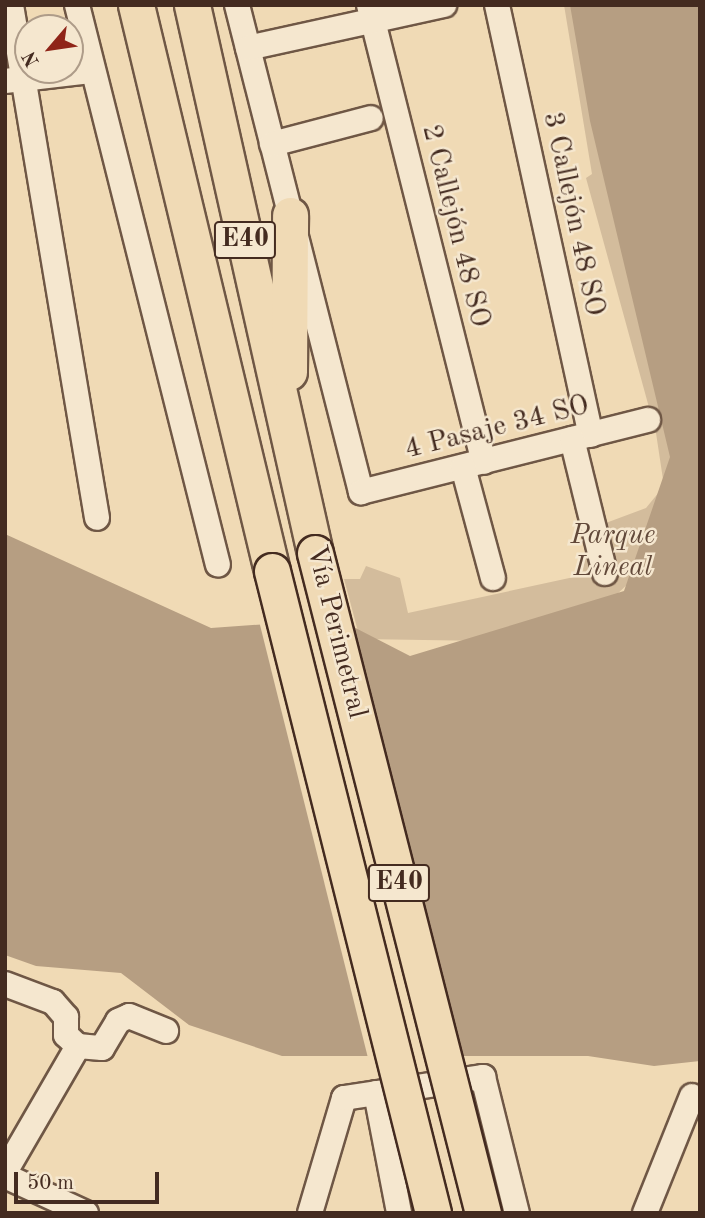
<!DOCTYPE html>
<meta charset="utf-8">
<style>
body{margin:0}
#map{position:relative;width:705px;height:1218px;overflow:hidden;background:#f0dab5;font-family:"Old Standard TT",serif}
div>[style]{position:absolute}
.green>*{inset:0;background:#d3bc9c}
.water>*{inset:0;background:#b69e82}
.pier>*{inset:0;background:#f0dab5}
.roads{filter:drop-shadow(2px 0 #6f5745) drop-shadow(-2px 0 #6f5745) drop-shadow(0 2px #6f5745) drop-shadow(0 -2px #6f5745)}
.minor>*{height:24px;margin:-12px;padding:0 12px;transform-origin:12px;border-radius:12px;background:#f5e7cf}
.highway>*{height:35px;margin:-17.5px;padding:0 17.5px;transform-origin:17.5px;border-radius:17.5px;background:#f0dab5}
.bridges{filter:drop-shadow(2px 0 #442b20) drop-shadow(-2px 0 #442b20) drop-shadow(0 2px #442b20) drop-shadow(0 -2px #442b20)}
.highway-bridge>*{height:35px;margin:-17.5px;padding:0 17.5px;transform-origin:17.5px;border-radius:17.5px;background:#f0dab5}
span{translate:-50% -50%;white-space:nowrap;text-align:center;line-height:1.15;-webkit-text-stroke:5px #f5e7cf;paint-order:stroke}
.shield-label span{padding:2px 5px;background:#f5e7cf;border:2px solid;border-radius:5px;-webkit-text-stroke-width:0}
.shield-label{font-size:26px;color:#442b20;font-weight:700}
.street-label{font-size:28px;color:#442b20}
.park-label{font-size:28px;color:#614839;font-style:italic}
.frame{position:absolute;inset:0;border:7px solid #442b20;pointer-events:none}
.north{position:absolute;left:14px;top:14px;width:70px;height:70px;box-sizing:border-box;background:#f5e7cf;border:2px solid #ae9c89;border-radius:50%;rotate:241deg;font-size:19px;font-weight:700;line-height:28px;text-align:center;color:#442b20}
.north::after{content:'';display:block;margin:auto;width:24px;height:32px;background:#8f2418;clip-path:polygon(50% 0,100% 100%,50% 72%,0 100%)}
.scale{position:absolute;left:14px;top:1172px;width:145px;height:32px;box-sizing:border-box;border:4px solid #442b20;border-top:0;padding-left:9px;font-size:21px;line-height:24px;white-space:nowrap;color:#442b20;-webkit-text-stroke:5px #f5e7cf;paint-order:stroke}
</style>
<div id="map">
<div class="green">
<i style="clip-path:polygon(564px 5px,601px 5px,689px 419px,635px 577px,612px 599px,488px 641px,360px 639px,344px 579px,360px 579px,366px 566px,400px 578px,408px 613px,574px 577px,583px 571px,587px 530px,646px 508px,664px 486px,656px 433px,586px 178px,592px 174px)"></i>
</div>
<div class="water">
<i style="clip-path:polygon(570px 5px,700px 5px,700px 1061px,654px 1066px,588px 1056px,282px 1056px,189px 1025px,121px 973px,36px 966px,5px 955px,5px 534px,211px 628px,338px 619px,410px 656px,624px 591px,670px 457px,590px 121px)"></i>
</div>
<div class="pier">
<i style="clip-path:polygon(338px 616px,352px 623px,461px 1058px,368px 1058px,259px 621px)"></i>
</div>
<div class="roads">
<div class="minor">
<i style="left:11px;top:5px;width:520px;rotate:80.48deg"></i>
<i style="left:77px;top:5px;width:577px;rotate:75.87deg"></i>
<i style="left:237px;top:5px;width:503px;rotate:75.71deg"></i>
<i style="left:361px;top:492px;width:296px;rotate:-14.1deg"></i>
<i style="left:369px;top:5px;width:471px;rotate:75.9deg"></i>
<i style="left:497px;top:5px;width:440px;rotate:77.7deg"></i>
<i style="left:248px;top:48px;width:201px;rotate:-12.4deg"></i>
<i style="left:5px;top:81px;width:88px;rotate:-6.6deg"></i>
<i style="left:272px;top:144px;width:102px;rotate:-14.7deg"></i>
<i style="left:572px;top:439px;width:138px;rotate:76.2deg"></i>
<i style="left:463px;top:467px;width:115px;rotate:74.9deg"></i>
<i style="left:5px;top:984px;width:51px;rotate:20.6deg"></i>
<i style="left:53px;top:1002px;width:20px;rotate:49deg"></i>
<i style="left:66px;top:1017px;width:18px;rotate:90deg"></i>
<i style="left:66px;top:1035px;width:16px;rotate:43deg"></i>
<i style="left:78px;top:1046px;width:24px;rotate:5deg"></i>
<i style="left:102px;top:1048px;width:31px;rotate:-59deg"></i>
<i style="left:118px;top:1021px;width:12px;rotate:-24deg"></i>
<i style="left:129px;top:1016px;width:40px;rotate:22deg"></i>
<i style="left:376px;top:1093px;width:122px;rotate:79.1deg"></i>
<i style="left:5px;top:1172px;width:146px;rotate:-59.9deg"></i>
<i style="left:5px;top:1176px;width:89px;rotate:24.6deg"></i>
<i style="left:310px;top:1213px;width:120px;rotate:-73.5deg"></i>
<i style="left:344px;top:1098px;width:141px;rotate:-8.6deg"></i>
<i style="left:483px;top:1077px;width:140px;rotate:76deg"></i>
<i style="left:645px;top:1213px;width:126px;rotate:-68.1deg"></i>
</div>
<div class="highway">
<i style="left:136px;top:5px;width:582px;rotate:76.49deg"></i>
<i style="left:192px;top:5px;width:562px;rotate:77.35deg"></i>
<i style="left:289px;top:372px;width:157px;rotate:-89.6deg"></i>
</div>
</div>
<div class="bridges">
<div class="highway-bridge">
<i style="left:315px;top:553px;width:681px;rotate:75.72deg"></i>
<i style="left:272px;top:571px;width:662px;rotate:75.92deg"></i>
</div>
</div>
<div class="shield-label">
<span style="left:245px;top:240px">E40</span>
<span style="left:399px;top:883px">E40</span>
</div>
<div class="street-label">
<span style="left:573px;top:214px;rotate:78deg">3 Callejón 48 SO</span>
<span style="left:455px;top:226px;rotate:76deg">2 Callejón 48 SO</span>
<span style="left:497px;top:428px;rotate:-14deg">4 Pasaje 34 SO</span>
<span style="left:336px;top:632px;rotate:76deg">Vía Perimetral</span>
</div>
<div class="park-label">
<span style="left:613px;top:552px">Parque<br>Lineal</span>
</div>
<div class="frame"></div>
<div class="north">N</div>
<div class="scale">50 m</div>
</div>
